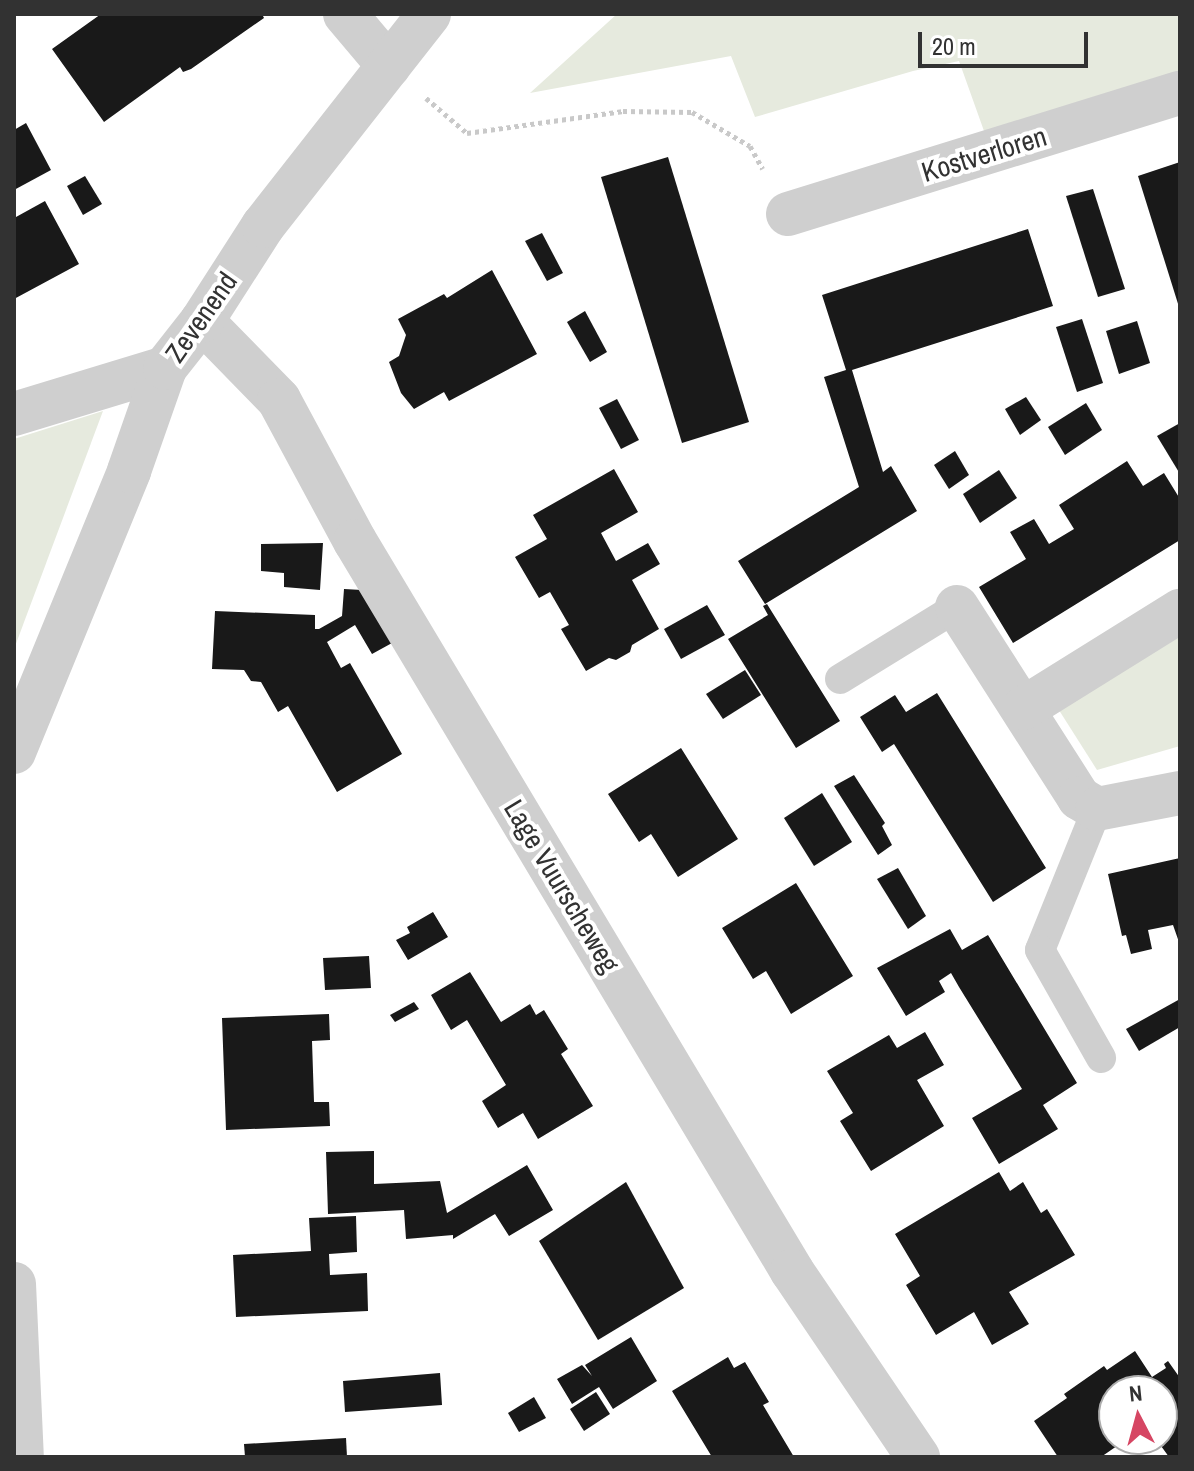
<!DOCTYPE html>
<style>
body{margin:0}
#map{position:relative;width:1194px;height:1471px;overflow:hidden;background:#fff;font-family:"Archivo Narrow",sans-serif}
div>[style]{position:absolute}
.green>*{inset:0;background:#e6eade}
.building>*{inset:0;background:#191919}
.path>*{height:5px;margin-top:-2.5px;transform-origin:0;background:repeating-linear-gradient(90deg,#c9c9c9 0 4px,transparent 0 8px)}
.service>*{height:30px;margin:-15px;padding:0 15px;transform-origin:15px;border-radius:15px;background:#cfcfcf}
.minor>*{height:44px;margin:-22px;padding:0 22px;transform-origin:22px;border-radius:22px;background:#cfcfcf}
span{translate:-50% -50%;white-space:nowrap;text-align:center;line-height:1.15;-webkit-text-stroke:8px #fff;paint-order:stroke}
.street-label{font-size:28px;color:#323232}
.frame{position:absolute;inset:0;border:16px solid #323232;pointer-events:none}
.north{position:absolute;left:1098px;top:1375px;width:80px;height:80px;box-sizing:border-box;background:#fff;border:2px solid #adadad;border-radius:50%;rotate:354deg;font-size:22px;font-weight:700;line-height:32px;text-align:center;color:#323232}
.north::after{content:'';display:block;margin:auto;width:28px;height:36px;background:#d64663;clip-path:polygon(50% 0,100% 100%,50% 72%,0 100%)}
.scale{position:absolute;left:918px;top:32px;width:170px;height:36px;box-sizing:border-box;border:4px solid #323232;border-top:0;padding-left:10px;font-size:24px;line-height:28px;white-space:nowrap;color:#323232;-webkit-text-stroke:6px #fff;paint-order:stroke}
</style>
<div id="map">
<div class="green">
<i style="clip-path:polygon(617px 14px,1180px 14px,1180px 76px,984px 131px,959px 61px,913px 71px,755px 117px,731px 56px,530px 93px)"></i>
<i style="clip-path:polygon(103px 411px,14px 649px,14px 439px)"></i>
<i style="clip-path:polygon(1180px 629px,1180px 746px,1097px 770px,1057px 707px)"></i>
</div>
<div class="building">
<i style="clip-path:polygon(101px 14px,262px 14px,264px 18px,191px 69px,183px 72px,180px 67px,104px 122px,52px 49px)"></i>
<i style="clip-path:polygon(26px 123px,51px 170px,14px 190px,14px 130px)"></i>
<i style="clip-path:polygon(668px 157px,749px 422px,682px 443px,601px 177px)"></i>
<i style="clip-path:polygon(1180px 162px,1180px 307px,1179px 307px,1138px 176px)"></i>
<i style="clip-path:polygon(85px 176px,102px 204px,83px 215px,67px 186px)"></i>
<i style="clip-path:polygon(1093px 189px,1125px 289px,1098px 297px,1066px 196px)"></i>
<i style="clip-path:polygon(45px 201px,79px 264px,14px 299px,14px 213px,16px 217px)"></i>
<i style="clip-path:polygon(1028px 229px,1053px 306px,852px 370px,883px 472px,891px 466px,917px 511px,765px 604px,738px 561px,859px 487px,824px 377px,846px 370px,822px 295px)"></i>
<i style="clip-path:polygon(542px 233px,563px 273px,547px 281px,525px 241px)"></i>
<i style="clip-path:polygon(492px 270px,537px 354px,449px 401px,444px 392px,414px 409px,401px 393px,389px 362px,399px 356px,406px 335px,398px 319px,444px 294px,447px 298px)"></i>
<i style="clip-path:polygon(585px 311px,607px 352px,590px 362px,567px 322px)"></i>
<i style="clip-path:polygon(1082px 319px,1103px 383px,1077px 392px,1056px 327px)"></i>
<i style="clip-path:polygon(1137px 321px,1150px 363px,1119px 374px,1106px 331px)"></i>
<i style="clip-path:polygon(1026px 397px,1041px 420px,1020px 435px,1005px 409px)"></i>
<i style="clip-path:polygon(617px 399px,639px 440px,621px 449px,599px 408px)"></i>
<i style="clip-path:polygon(1086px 403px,1102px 430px,1065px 455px,1048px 427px)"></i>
<i style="clip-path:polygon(1180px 423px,1180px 474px,1157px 436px)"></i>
<i style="clip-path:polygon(955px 451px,969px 475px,949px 489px,934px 465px)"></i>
<i style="clip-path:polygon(1127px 461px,1143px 486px,1164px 473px,1180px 499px,1180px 540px,1013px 643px,979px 587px,1026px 559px,1010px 532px,1034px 519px,1049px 544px,1074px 529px,1059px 505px)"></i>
<i style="clip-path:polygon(614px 469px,638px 512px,601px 533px,616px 561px,648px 543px,660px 564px,632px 580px,659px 629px,632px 645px,630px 652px,616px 660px,609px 658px,586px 671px,561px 629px,569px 625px,550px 592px,539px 598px,515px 557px,547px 539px,533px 515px)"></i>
<i style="clip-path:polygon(999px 470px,1017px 498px,980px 523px,963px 494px)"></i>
<i style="clip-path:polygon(323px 543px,320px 590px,284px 587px,284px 573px,261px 571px,261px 544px)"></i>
<i style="clip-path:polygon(344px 589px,362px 590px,392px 643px,372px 654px,355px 625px,327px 642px,341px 668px,350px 663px,402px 754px,337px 792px,288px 706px,278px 712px,261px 682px,251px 681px,244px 670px,212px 669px,215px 611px,315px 615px,315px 629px,319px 629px,342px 616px)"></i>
<i style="clip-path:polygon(767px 604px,840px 721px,796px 748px,728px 639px,768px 615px,763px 606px)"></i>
<i style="clip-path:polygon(707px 605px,725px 635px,681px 659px,664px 629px)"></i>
<i style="clip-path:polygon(745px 670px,761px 695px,723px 719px,706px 694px)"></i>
<i style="clip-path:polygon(937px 693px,1046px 868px,993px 902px,894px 744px,882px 752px,860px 717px,895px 695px,906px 712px)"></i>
<i style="clip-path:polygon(681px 748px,738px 839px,678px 877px,651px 834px,639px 842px,608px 794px)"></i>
<i style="clip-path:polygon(854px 775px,885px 823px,882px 826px,892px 845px,878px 855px,834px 786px)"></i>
<i style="clip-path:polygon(822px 793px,852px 842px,814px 866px,784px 818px)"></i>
<i style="clip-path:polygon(1180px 858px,1180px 945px,1173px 925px,1148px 930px,1152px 949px,1131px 954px,1126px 935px,1122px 936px,1108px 874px)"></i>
<i style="clip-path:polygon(898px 868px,926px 916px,908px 929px,877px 879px)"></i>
<i style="clip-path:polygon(796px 883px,853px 976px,791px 1014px,766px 971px,753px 979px,722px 928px)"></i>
<i style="clip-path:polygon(433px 912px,448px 937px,408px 960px,396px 940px,410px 933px,407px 927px)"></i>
<i style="clip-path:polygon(950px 929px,962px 950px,988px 935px,1077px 1083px,1043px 1105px,1058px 1129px,999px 1164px,972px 1118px,1022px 1089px,959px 987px,951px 973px,939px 981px,945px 992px,906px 1016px,877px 968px)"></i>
<i style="clip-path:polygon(369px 956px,371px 988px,325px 990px,323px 958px)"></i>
<i style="clip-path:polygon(470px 972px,501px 1022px,530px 1004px,536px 1015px,544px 1010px,568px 1049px,561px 1054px,593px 1106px,538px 1139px,523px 1113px,498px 1128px,482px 1101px,506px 1085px,467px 1020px,451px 1030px,431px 995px)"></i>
<i style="clip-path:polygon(1180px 999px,1180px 1027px,1139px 1051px,1126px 1029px)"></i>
<i style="clip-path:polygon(414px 1002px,419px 1009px,395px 1022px,390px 1015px)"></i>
<i style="clip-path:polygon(329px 1014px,330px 1040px,312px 1041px,314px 1102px,329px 1102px,330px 1126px,226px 1130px,222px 1018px)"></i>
<i style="clip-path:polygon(925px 1032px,944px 1065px,917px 1080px,944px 1126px,871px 1171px,840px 1121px,853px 1113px,827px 1071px,889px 1035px,897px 1048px)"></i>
<i style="clip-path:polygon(374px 1151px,374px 1184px,440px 1181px,447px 1213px,527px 1165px,553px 1210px,509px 1236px,495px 1214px,453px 1239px,453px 1235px,406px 1239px,404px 1210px,328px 1214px,326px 1152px)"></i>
<i style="clip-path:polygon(999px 1172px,1010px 1191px,1023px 1182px,1041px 1213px,1047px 1209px,1075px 1255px,1009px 1292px,1029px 1324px,992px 1345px,974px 1312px,936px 1335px,906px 1285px,920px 1276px,895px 1234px)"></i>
<i style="clip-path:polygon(626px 1182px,684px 1288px,598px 1340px,539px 1241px)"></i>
<i style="clip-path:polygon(356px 1216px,357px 1252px,329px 1254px,330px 1275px,367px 1273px,368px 1311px,236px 1317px,233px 1255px,311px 1251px,309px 1218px)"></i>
<i style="clip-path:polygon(631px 1337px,657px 1381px,613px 1409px,599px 1387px,572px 1404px,557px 1379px,582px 1365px,592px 1376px,585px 1365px)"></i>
<i style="clip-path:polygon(1135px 1351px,1152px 1377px,1166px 1368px,1164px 1364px,1168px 1361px,1180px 1378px,1180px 1457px,1169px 1457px,1156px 1439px,1162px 1439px,1162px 1391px,1114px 1391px,1114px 1439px,1127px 1439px,1101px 1457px,1058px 1457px,1034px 1421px,1067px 1398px,1064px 1394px,1104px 1366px,1107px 1370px)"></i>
<i style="clip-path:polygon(728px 1357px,734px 1368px,745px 1362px,769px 1402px,763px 1405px,794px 1457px,712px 1457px,672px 1391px)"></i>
<i style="clip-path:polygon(440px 1373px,442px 1405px,345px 1412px,343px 1381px)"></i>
<i style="clip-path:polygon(596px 1392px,610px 1414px,584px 1431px,570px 1409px)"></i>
<i style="clip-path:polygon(534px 1397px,546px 1418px,519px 1432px,508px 1413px)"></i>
<i style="clip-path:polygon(346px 1438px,347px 1457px,245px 1457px,244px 1444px)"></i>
</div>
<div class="path">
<i style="left:426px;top:98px;width:54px;rotate:40.5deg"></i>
<i style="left:467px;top:133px;width:158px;rotate:-8deg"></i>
<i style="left:623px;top:111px;width:69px;rotate:0.8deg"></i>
<i style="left:692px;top:112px;width:67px;rotate:30.4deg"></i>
<i style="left:750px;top:146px;width:26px;rotate:61deg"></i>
</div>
<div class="service">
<i style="left:840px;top:679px;width:137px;rotate:-31.6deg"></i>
<i style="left:1097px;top:809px;width:152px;rotate:112deg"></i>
<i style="left:1040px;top:950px;width:124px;rotate:60.5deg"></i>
</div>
<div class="minor">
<i style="left:345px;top:14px;width:68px;rotate:49.8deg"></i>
<i style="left:788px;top:214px;width:410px;rotate:-17.2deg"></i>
<i style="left:202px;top:321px;width:110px;rotate:45.7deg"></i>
<i style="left:279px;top:400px;width:160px;rotate:61.7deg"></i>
<i style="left:355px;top:541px;width:851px;rotate:59.09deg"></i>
<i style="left:792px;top:1271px;width:225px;rotate:55.9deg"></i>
<i style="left:14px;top:414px;width:158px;rotate:-16.9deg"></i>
<i style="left:957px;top:607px;width:227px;rotate:57.4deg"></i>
<i style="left:1079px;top:798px;width:21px;rotate:31deg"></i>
<i style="left:1097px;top:809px;width:85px;rotate:-10.9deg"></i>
<i style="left:1024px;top:708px;width:184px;rotate:-31.9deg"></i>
<i style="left:14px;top:752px;width:304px;rotate:-67.7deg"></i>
<i style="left:129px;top:471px;width:109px;rotate:-70.7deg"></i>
<i style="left:165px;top:368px;width:60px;rotate:-51.8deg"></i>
<i style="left:202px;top:321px;width:113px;rotate:-57.3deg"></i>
<i style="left:263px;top:226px;width:269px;rotate:-51.9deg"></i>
<i style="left:14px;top:1284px;width:173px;rotate:87.4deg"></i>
</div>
<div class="street-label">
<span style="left:984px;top:154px;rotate:-17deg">Kostverloren</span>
<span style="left:201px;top:317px;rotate:-55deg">Zevenend</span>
<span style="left:562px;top:886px;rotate:59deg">Lage Vuurscheweg</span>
</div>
<div class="frame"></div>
<div class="north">N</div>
<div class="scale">20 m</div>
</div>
